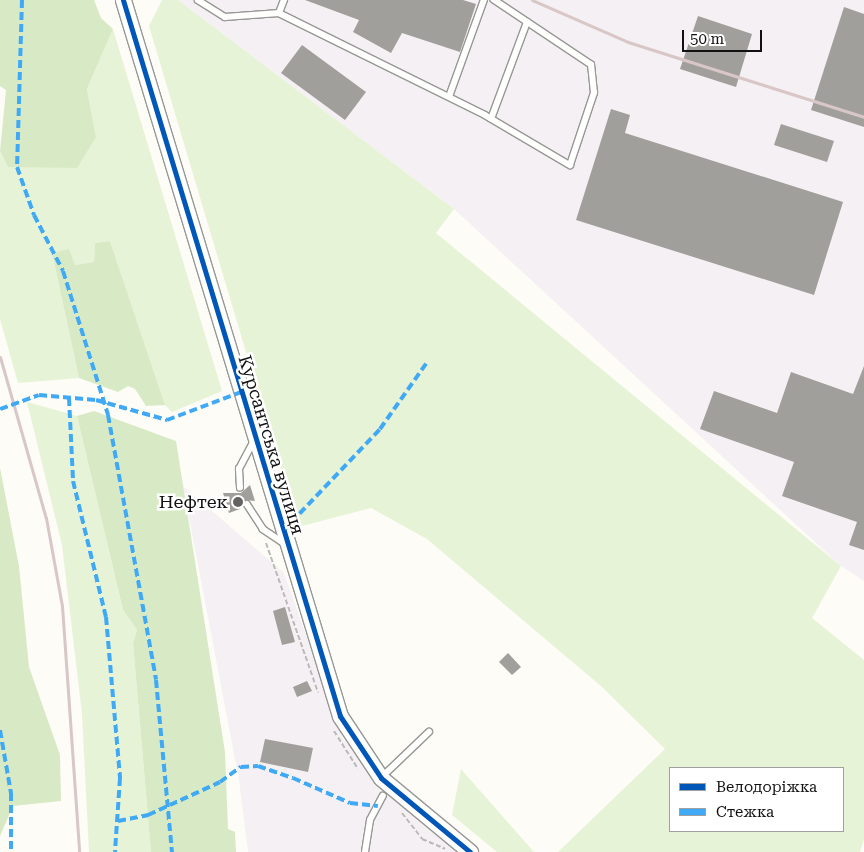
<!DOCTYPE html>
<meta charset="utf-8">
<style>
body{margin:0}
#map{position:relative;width:864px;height:852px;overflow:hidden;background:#fdfcf7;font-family:"Roboto Serif",serif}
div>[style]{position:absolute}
.industrial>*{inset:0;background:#f5f0f3}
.green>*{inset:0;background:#e7f3d7}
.forest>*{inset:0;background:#d8eac5}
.building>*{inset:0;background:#a19f9c}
.path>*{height:2px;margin-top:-1px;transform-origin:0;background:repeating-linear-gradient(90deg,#b9b9b8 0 5px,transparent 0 7.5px)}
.roads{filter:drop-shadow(1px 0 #979795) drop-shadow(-1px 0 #979795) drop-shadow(0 1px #979795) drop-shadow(0 -1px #979795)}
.service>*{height:5.5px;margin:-2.75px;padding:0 2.75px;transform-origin:2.75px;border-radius:2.75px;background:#fffffe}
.tertiary>*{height:15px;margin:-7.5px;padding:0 7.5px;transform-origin:7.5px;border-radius:7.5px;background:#fffffe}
.rail>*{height:3px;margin:-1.5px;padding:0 1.5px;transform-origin:1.5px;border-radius:1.5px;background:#d9c6c7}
.quiet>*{height:4px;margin-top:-2px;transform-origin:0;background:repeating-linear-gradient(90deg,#3fa9f5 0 8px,transparent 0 12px)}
.cycleway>*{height:5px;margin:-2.5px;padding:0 2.5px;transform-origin:2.5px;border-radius:2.5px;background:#0057b8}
.dots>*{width:14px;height:14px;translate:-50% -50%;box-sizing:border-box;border:2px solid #fff;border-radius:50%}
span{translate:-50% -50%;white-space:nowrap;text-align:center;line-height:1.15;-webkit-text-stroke:5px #fff;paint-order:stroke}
.street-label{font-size:18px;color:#111}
.poi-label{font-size:18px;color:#111}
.right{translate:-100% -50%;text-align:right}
.legend{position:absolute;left:669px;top:767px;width:175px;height:65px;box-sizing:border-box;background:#fff;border:1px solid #a0a0a0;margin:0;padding:6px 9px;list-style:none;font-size:15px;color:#111}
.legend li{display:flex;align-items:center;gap:10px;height:25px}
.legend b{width:25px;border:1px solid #a0a0a0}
.scale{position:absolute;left:682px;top:30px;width:80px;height:22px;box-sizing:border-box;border:2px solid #111;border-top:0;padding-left:6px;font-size:15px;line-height:18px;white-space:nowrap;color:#111;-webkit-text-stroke:4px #fff;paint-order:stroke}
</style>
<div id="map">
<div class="industrial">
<i style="clip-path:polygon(178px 0,864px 0,864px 581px,841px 566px,454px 209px)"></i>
<i style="clip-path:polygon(183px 486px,284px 573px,343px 739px,424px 826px,460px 852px,248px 852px,239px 780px)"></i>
</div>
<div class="green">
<i style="clip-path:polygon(evenodd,162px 0,178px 0,454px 209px,436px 233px,841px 566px,812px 618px,864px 660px,864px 839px,860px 852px,558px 852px,665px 749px,602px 687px,427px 539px,371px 508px,298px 527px,149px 26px,162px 0,670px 768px,843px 768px,843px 831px,670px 831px,670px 768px)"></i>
<i style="clip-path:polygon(113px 29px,222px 391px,172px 412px,165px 405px,110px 241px,95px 243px,94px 262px,75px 265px,52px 253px,79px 378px,18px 383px,0 319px,0 151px,8px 167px,96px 137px,87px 89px)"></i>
<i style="clip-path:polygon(27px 402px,77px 416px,123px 610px,137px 630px,133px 643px,151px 852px,89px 852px,82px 714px,62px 545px)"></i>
<i style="clip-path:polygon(461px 769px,534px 852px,497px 852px,452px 815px)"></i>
</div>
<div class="forest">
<i style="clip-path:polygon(0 0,94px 0,101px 18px,113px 29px,87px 89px,96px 137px,77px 168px,8px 167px,0 151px,6px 90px,0 86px)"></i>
<i style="clip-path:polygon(110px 241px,165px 405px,146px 406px,135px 389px,128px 386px,118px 392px,79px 378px,52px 253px,69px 249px,75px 265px,94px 262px,95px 243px)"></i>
<i style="clip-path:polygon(94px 411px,176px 441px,225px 752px,228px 829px,235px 832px,236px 852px,151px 852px,133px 643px,137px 630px,123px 610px,77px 416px)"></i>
<i style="clip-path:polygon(0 468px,19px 566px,29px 667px,60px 755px,61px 801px,13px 806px,0 836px)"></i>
</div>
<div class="building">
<i style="clip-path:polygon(305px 0,463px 0,476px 4px,460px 52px,402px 33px,391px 53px,353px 32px,359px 20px)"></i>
<i style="clip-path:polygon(844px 7px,864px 14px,864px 127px,811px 110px)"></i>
<i style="clip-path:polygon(698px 16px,752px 34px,736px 87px,680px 69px)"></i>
<i style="clip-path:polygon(302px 45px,366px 92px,345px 120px,281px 73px)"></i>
<i style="clip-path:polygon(611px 109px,630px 115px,625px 133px,843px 202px,814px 295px,576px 220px)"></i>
<i style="clip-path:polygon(781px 124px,834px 141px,827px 162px,774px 145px)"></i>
<i style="clip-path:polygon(864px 366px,864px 550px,849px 545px,857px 522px,782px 496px,794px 462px,700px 429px,714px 391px,777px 413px,791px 372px,853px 394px)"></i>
<i style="clip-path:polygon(250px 485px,255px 501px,245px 500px,240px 509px,229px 513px,223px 493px,241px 493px)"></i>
<i style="clip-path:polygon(285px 607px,295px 642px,282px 645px,273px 611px)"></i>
<i style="clip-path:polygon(508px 653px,521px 667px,512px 675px,499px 662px)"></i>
<i style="clip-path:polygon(307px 681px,312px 691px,297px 697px,293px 687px)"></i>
<i style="clip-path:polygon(265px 739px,313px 748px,308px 772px,260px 762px)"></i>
</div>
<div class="path">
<i style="left:266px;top:543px;width:158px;rotate:70.8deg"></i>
<i style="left:334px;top:731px;width:45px;rotate:57.7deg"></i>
<i style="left:402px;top:813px;width:33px;rotate:52deg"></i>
<i style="left:422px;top:839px;width:25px;rotate:23deg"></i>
</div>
<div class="roads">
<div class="service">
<i style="left:198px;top:0;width:32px;rotate:32deg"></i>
<i style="left:225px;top:17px;width:54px;rotate:-4.2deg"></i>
<i style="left:279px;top:13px;width:230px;rotate:26.3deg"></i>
<i style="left:485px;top:115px;width:99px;rotate:30.5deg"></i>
<i style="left:570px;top:165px;width:76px;rotate:-71.6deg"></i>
<i style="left:594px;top:93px;width:28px;rotate:-96deg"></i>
<i style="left:591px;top:65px;width:117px;rotate:-146.2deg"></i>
<i style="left:279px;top:13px;width:14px;rotate:-69deg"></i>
<i style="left:449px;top:97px;width:103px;rotate:-70.2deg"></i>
<i style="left:491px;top:119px;width:103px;rotate:-69.6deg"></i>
<i style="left:240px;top:488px;width:19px;rotate:-93deg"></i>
<i style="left:239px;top:469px;width:32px;rotate:-62deg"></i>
<i style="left:247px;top:504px;width:30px;rotate:57deg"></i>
<i style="left:263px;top:529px;width:25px;rotate:34deg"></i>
<i style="left:382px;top:777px;width:65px;rotate:-43.8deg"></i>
<i style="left:365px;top:852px;width:32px;rotate:-81deg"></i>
<i style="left:370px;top:820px;width:27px;rotate:-62deg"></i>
</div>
<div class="tertiary">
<i style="left:123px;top:0;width:748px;rotate:73.14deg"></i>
<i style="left:340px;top:716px;width:74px;rotate:56.5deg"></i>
<i style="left:381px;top:778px;width:116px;rotate:39.7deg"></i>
</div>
</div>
<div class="rail">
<i style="left:532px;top:0;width:105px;rotate:23.6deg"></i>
<i style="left:628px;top:42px;width:248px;rotate:17.6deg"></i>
<i style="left:0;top:357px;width:167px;rotate:74.1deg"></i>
<i style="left:46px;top:518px;width:89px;rotate:79.7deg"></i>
<i style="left:62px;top:606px;width:247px;rotate:86deg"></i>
</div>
<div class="quiet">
<i style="left:22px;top:0;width:167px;rotate:91.7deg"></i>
<i style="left:17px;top:167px;width:51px;rotate:70.5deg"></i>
<i style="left:34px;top:215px;width:63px;rotate:62.6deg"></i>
<i style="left:63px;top:271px;width:151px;rotate:72.6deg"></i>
<i style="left:108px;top:415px;width:269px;rotate:79.7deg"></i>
<i style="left:156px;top:680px;width:173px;rotate:84.7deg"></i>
<i style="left:69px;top:398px;width:83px;rotate:87.2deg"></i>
<i style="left:73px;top:481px;width:140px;rotate:76.4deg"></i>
<i style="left:106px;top:617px;width:162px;rotate:85deg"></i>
<i style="left:120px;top:778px;width:74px;rotate:93.9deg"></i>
<i style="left:0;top:409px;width:41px;rotate:-19.7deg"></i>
<i style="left:39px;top:395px;width:57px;rotate:5deg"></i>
<i style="left:96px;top:400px;width:74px;rotate:15.7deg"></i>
<i style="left:167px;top:420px;width:79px;rotate:-20.7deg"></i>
<i style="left:283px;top:531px;width:141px;rotate:-46.4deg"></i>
<i style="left:380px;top:429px;width:83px;rotate:-54.8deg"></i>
<i style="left:0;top:730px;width:64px;rotate:80.1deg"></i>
<i style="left:11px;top:793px;width:59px;rotate:90deg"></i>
<i style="left:118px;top:821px;width:31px;rotate:-11deg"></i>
<i style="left:148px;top:815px;width:79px;rotate:-24.6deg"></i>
<i style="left:220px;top:782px;width:26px;rotate:-36deg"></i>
<i style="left:241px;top:767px;width:17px;rotate:-3deg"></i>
<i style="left:258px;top:766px;width:37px;rotate:19deg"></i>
<i style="left:293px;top:778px;width:62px;rotate:23.7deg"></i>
<i style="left:350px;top:803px;width:28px;rotate:6deg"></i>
</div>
<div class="cycleway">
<i style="left:123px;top:0;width:748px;rotate:73.14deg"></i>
<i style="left:340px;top:716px;width:74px;rotate:56.5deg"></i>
<i style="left:381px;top:778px;width:116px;rotate:39.7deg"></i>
</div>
<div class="dots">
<i style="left:238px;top:502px;background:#646362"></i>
</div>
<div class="street-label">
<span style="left:271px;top:445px;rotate:73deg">Курсантська вулиця</span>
</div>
<div class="poi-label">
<span class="right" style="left:228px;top:502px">Нефтек</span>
</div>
<ul class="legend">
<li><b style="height:6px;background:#0057b8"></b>Велодоріжка</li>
<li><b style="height:6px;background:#3fa9f5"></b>Стежка</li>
</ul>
<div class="scale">50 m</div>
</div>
